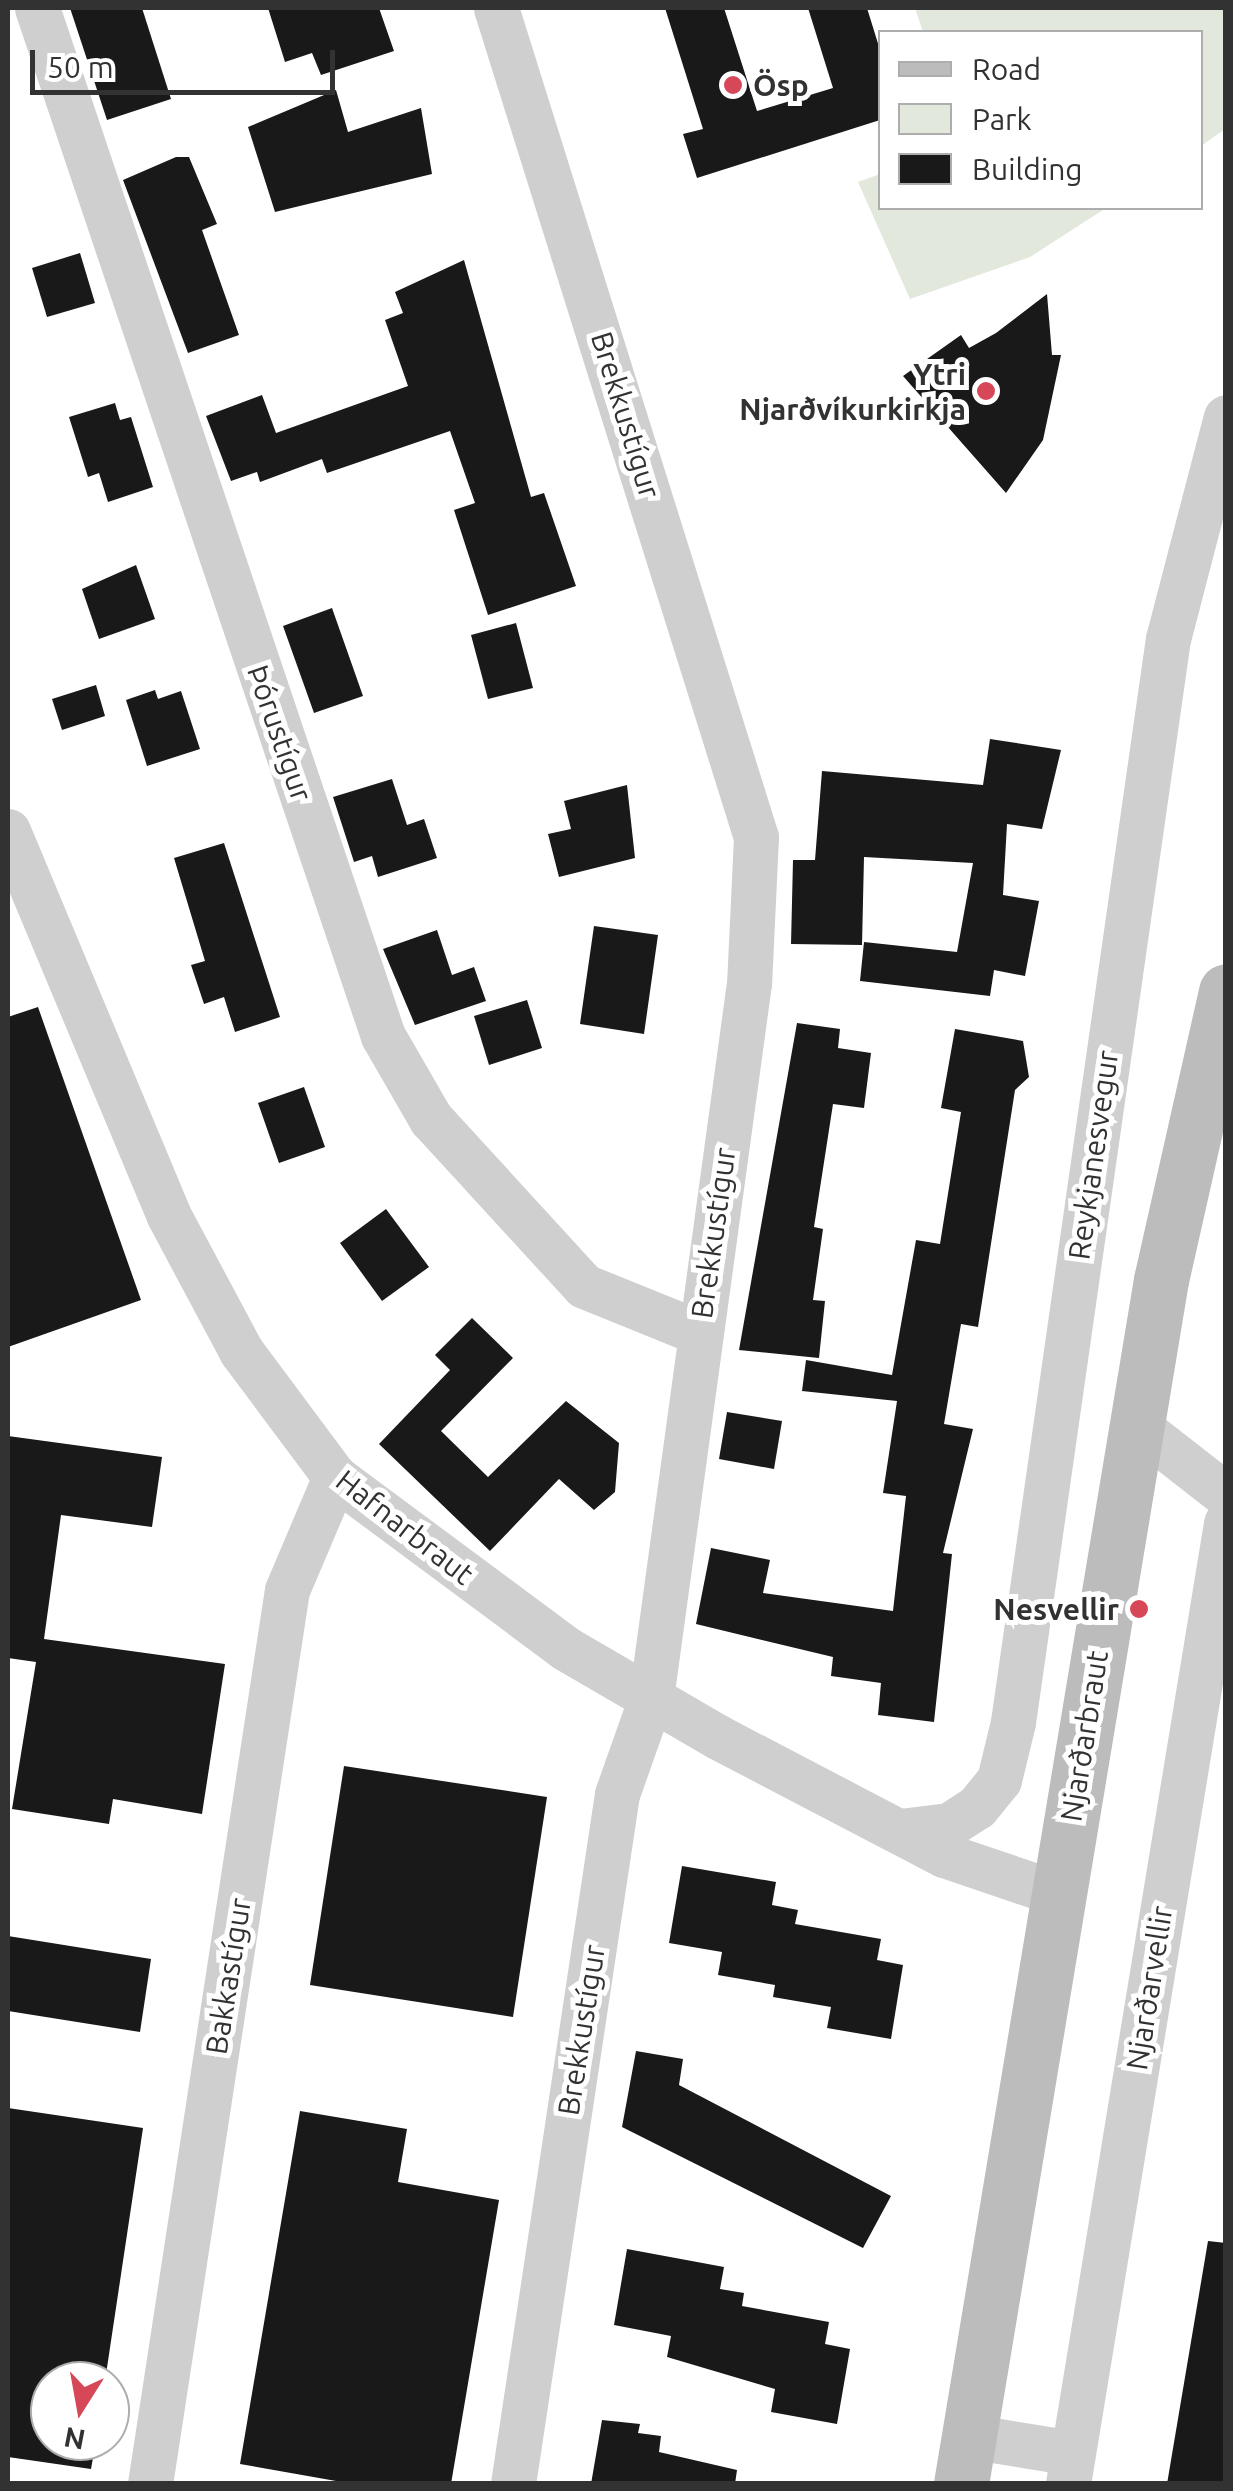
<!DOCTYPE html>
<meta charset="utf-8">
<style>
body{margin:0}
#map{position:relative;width:1233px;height:2491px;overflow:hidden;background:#fff;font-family:Ubuntu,sans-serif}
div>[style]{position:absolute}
.green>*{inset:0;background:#e2e8dc}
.building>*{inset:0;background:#191919}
.minor>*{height:45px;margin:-22.5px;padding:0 22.5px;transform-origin:22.5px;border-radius:22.5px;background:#cfcfcf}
.secondary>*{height:55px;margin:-27.5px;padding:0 27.5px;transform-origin:27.5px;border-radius:27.5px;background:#bcbcbc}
.dots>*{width:28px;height:28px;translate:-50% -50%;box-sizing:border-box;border:5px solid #fff;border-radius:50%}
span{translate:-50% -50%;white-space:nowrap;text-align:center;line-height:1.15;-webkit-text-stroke:10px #fff;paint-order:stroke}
.poi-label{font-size:30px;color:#323232;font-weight:700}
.left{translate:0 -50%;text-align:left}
.right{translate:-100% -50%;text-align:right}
.street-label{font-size:30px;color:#323232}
.frame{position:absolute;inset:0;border:10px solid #323232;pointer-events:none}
.legend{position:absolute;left:878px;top:30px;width:325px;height:180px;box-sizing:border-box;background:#fff;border:2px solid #adadad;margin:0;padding:12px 18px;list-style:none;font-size:30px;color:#323232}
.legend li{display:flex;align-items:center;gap:20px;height:50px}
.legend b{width:50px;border:2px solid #adadad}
.north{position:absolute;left:30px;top:2361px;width:100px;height:100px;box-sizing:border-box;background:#fff;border:2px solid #adadad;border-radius:50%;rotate:191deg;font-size:28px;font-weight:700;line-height:40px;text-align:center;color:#323232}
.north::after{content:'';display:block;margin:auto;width:35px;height:45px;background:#d64758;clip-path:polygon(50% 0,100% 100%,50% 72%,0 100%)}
.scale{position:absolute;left:30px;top:50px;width:305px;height:45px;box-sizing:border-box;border:5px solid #323232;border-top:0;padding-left:12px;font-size:30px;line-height:35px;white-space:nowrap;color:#323232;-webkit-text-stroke:8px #fff;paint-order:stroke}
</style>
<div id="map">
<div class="green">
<i style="clip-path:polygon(915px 8px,1225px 8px,1225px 129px,1201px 146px,1200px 32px,923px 32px)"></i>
<i style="clip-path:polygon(880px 174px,880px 208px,1106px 208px,1030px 257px,910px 299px,858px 182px)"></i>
</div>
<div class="building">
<i style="clip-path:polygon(70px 8px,142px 8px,171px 99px,107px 120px)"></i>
<i style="clip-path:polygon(268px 8px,379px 8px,394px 51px,321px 75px,312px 53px,285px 62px)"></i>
<i style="clip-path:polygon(665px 8px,724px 8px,757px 111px,833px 88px,808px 8px,867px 8px,880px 50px,880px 120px,697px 178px,683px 134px,703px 129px)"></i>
<i style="clip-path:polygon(336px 90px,348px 132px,421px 108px,432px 174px,275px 212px,248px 127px)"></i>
<i style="clip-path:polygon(176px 157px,189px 157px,217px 224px,202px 230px,239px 335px,188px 353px,123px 180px)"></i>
<i style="clip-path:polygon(80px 253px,95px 303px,47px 317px,32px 268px)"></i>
<i style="clip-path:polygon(464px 260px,531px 497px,544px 493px,576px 586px,488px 615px,454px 510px,475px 503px,450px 431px,327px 473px,322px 459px,260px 482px,257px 472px,231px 481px,206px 416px,262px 395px,276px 433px,408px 386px,385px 320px,403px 313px,395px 292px)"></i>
<i style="clip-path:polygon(1047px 294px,1052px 355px,1061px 355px,1043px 440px,1006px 493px,903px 376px,961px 335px,969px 348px,996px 333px)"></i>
<i style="clip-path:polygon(115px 403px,120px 420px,131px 417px,153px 487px,108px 502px,99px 473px,88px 477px,69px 417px)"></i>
<i style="clip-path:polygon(136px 565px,155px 619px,99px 639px,82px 589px)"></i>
<i style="clip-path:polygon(332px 608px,363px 696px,314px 713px,283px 626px)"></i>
<i style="clip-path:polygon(516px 623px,533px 688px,488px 699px,471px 635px)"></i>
<i style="clip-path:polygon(96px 685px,105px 716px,62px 730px,52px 699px)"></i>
<i style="clip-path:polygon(155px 690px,158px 699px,181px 691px,200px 749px,147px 766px,126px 700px)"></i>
<i style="clip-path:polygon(990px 739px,1061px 750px,1042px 829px,1007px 824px,1003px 895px,1039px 901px,1025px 976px,994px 970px,990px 996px,860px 981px,864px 942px,957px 952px,973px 863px,864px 857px,862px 945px,791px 944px,793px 860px,815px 860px,822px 771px,983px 785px)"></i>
<i style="clip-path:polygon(392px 779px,407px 825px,424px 819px,437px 858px,378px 877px,372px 856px,354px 862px,333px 797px)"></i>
<i style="clip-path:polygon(627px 785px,635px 858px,559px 877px,548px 834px,571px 829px,564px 801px)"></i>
<i style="clip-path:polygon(224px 843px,280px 1017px,235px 1032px,224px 997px,204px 1004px,191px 965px,205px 961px,174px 858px)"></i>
<i style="clip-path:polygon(594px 926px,658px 935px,644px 1034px,580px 1024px)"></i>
<i style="clip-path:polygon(437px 930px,452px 975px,474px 967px,486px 1001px,415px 1025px,383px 949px)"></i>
<i style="clip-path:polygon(527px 1000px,542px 1048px,489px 1065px,474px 1016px)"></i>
<i style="clip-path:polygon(38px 1007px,141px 1300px,8px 1347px,8px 1017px)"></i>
<i style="clip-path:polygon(797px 1023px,840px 1029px,838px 1048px,871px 1053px,864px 1108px,833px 1104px,814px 1227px,823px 1229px,813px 1300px,825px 1301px,819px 1358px,739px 1350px)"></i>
<i style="clip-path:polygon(955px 1029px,1023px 1041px,1029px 1077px,1015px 1090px,978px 1327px,961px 1324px,944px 1424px,973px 1429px,943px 1553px,952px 1554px,934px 1722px,878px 1715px,881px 1683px,831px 1676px,833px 1657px,696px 1624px,711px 1548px,770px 1560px,763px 1593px,893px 1611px,906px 1496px,883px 1493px,897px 1401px,802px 1391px,806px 1360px,892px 1375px,916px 1240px,940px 1244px,961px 1112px,941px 1108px)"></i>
<i style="clip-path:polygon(304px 1087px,325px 1147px,279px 1163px,258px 1103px)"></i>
<i style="clip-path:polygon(386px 1209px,429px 1267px,382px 1301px,340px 1243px)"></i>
<i style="clip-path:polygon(472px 1318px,513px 1358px,441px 1431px,488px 1477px,566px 1401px,619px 1443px,615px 1492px,594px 1510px,559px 1479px,490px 1551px,379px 1444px,450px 1370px,435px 1355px)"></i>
<i style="clip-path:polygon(727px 1412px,782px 1421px,774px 1469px,719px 1459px)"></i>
<i style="clip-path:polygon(8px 1436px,162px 1457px,152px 1527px,61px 1515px,44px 1639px,225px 1664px,202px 1814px,113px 1799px,109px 1824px,12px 1809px,36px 1662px,8px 1658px)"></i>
<i style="clip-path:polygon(344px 1766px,547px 1797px,513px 2017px,310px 1985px)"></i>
<i style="clip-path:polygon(682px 1866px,776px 1882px,772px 1905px,798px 1910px,795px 1924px,881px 1939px,877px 1960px,903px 1965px,891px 2039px,827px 2028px,831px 2007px,773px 1997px,775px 1985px,718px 1975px,722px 1952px,669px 1943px)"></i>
<i style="clip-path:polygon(8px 1936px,151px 1959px,140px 2032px,8px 2011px)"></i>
<i style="clip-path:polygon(636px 2051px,683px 2059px,679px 2085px,891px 2196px,863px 2248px,622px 2127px)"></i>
<i style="clip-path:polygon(8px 2108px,143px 2128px,105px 2381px,50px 2381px,50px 2441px,96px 2441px,91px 2469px,8px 2457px)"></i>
<i style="clip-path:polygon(300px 2111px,407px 2129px,398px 2182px,499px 2200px,451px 2484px,353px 2484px,240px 2464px)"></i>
<i style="clip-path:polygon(1208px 2241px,1226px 2243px,1226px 2484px,1167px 2484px)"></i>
<i style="clip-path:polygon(627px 2249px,724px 2267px,720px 2289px,744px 2293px,742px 2306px,829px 2322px,825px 2344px,850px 2349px,837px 2424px,771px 2412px,775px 2389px,667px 2357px,671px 2336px,614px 2325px)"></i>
<i style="clip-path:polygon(602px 2420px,640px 2424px,638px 2433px,661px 2436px,659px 2452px,737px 2470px,735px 2484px,591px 2484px)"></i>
</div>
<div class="minor">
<i style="left:37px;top:8px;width:1085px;rotate:71.4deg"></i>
<i style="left:383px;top:1036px;width:96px;rotate:60deg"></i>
<i style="left:431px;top:1119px;width:226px;rotate:47.5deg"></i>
<i style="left:584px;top:1286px;width:123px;rotate:22deg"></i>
<i style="left:496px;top:8px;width:869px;rotate:72.59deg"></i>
<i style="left:756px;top:837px;width:146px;rotate:92.7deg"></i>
<i style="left:749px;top:983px;width:722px;rotate:97.8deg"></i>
<i style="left:651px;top:1698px;width:102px;rotate:109.5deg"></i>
<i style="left:617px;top:1794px;width:698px;rotate:98.57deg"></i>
<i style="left:8px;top:831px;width:417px;rotate:67.3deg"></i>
<i style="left:169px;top:1216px;width:153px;rotate:61.9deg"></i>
<i style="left:241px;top:1351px;width:157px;rotate:53.3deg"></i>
<i style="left:335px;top:1477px;width:287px;rotate:36.6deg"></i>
<i style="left:565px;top:1648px;width:177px;rotate:30.2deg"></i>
<i style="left:718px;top:1737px;width:255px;rotate:27.6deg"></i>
<i style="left:944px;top:1855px;width:121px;rotate:18.7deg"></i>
<i style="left:1135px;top:1424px;width:115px;rotate:38deg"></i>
<i style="left:900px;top:1831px;width:49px;rotate:-7deg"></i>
<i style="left:949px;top:1825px;width:33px;rotate:-33deg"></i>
<i style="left:977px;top:1807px;width:35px;rotate:-51deg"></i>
<i style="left:999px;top:1780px;width:60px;rotate:-76.4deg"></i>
<i style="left:1013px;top:1722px;width:1094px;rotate:-81.86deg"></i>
<i style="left:1168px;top:639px;width:229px;rotate:-75.4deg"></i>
<i style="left:968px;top:2436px;width:106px;rotate:9.2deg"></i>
<i style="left:150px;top:2484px;width:904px;rotate:-81.29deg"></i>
<i style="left:287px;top:1590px;width:123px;rotate:-67deg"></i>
<i style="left:1068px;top:2484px;width:974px;rotate:-80.66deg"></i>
</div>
<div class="secondary">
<i style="left:961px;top:2484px;width:1220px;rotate:-80.57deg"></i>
<i style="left:1161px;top:1280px;width:296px;rotate:-77.3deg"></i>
</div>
<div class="dots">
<i style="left:733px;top:85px;background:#d64758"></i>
<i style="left:986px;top:391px;background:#d64758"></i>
<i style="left:1139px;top:1609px;background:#d64758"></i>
</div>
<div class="poi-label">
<span class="left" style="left:753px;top:85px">Ösp</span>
<span class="right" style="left:966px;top:391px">Ytri<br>Njarðvíkurkirkja</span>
<span class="right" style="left:1119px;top:1609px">Nesvellir</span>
</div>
<div class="street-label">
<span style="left:626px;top:415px;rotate:73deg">Brekkustígur</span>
<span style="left:280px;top:733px;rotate:71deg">Þórustígur</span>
<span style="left:1093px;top:1155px;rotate:-82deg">Reykjanesvegur</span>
<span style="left:713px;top:1233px;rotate:-82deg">Brekkustígur</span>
<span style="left:405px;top:1527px;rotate:38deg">Hafnarbraut</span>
<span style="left:1084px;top:1736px;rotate:-81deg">Njarðarbraut</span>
<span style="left:228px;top:1976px;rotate:-81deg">Bakkastígur</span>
<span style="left:1149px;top:1988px;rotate:-81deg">Njarðarvellir</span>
<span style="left:581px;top:2030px;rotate:-81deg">Brekkustígur</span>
</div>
<div class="frame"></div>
<ul class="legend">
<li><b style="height:12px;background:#bcbcbc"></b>Road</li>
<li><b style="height:28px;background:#e2e8dc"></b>Park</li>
<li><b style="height:28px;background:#191919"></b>Building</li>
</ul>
<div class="north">N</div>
<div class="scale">50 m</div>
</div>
